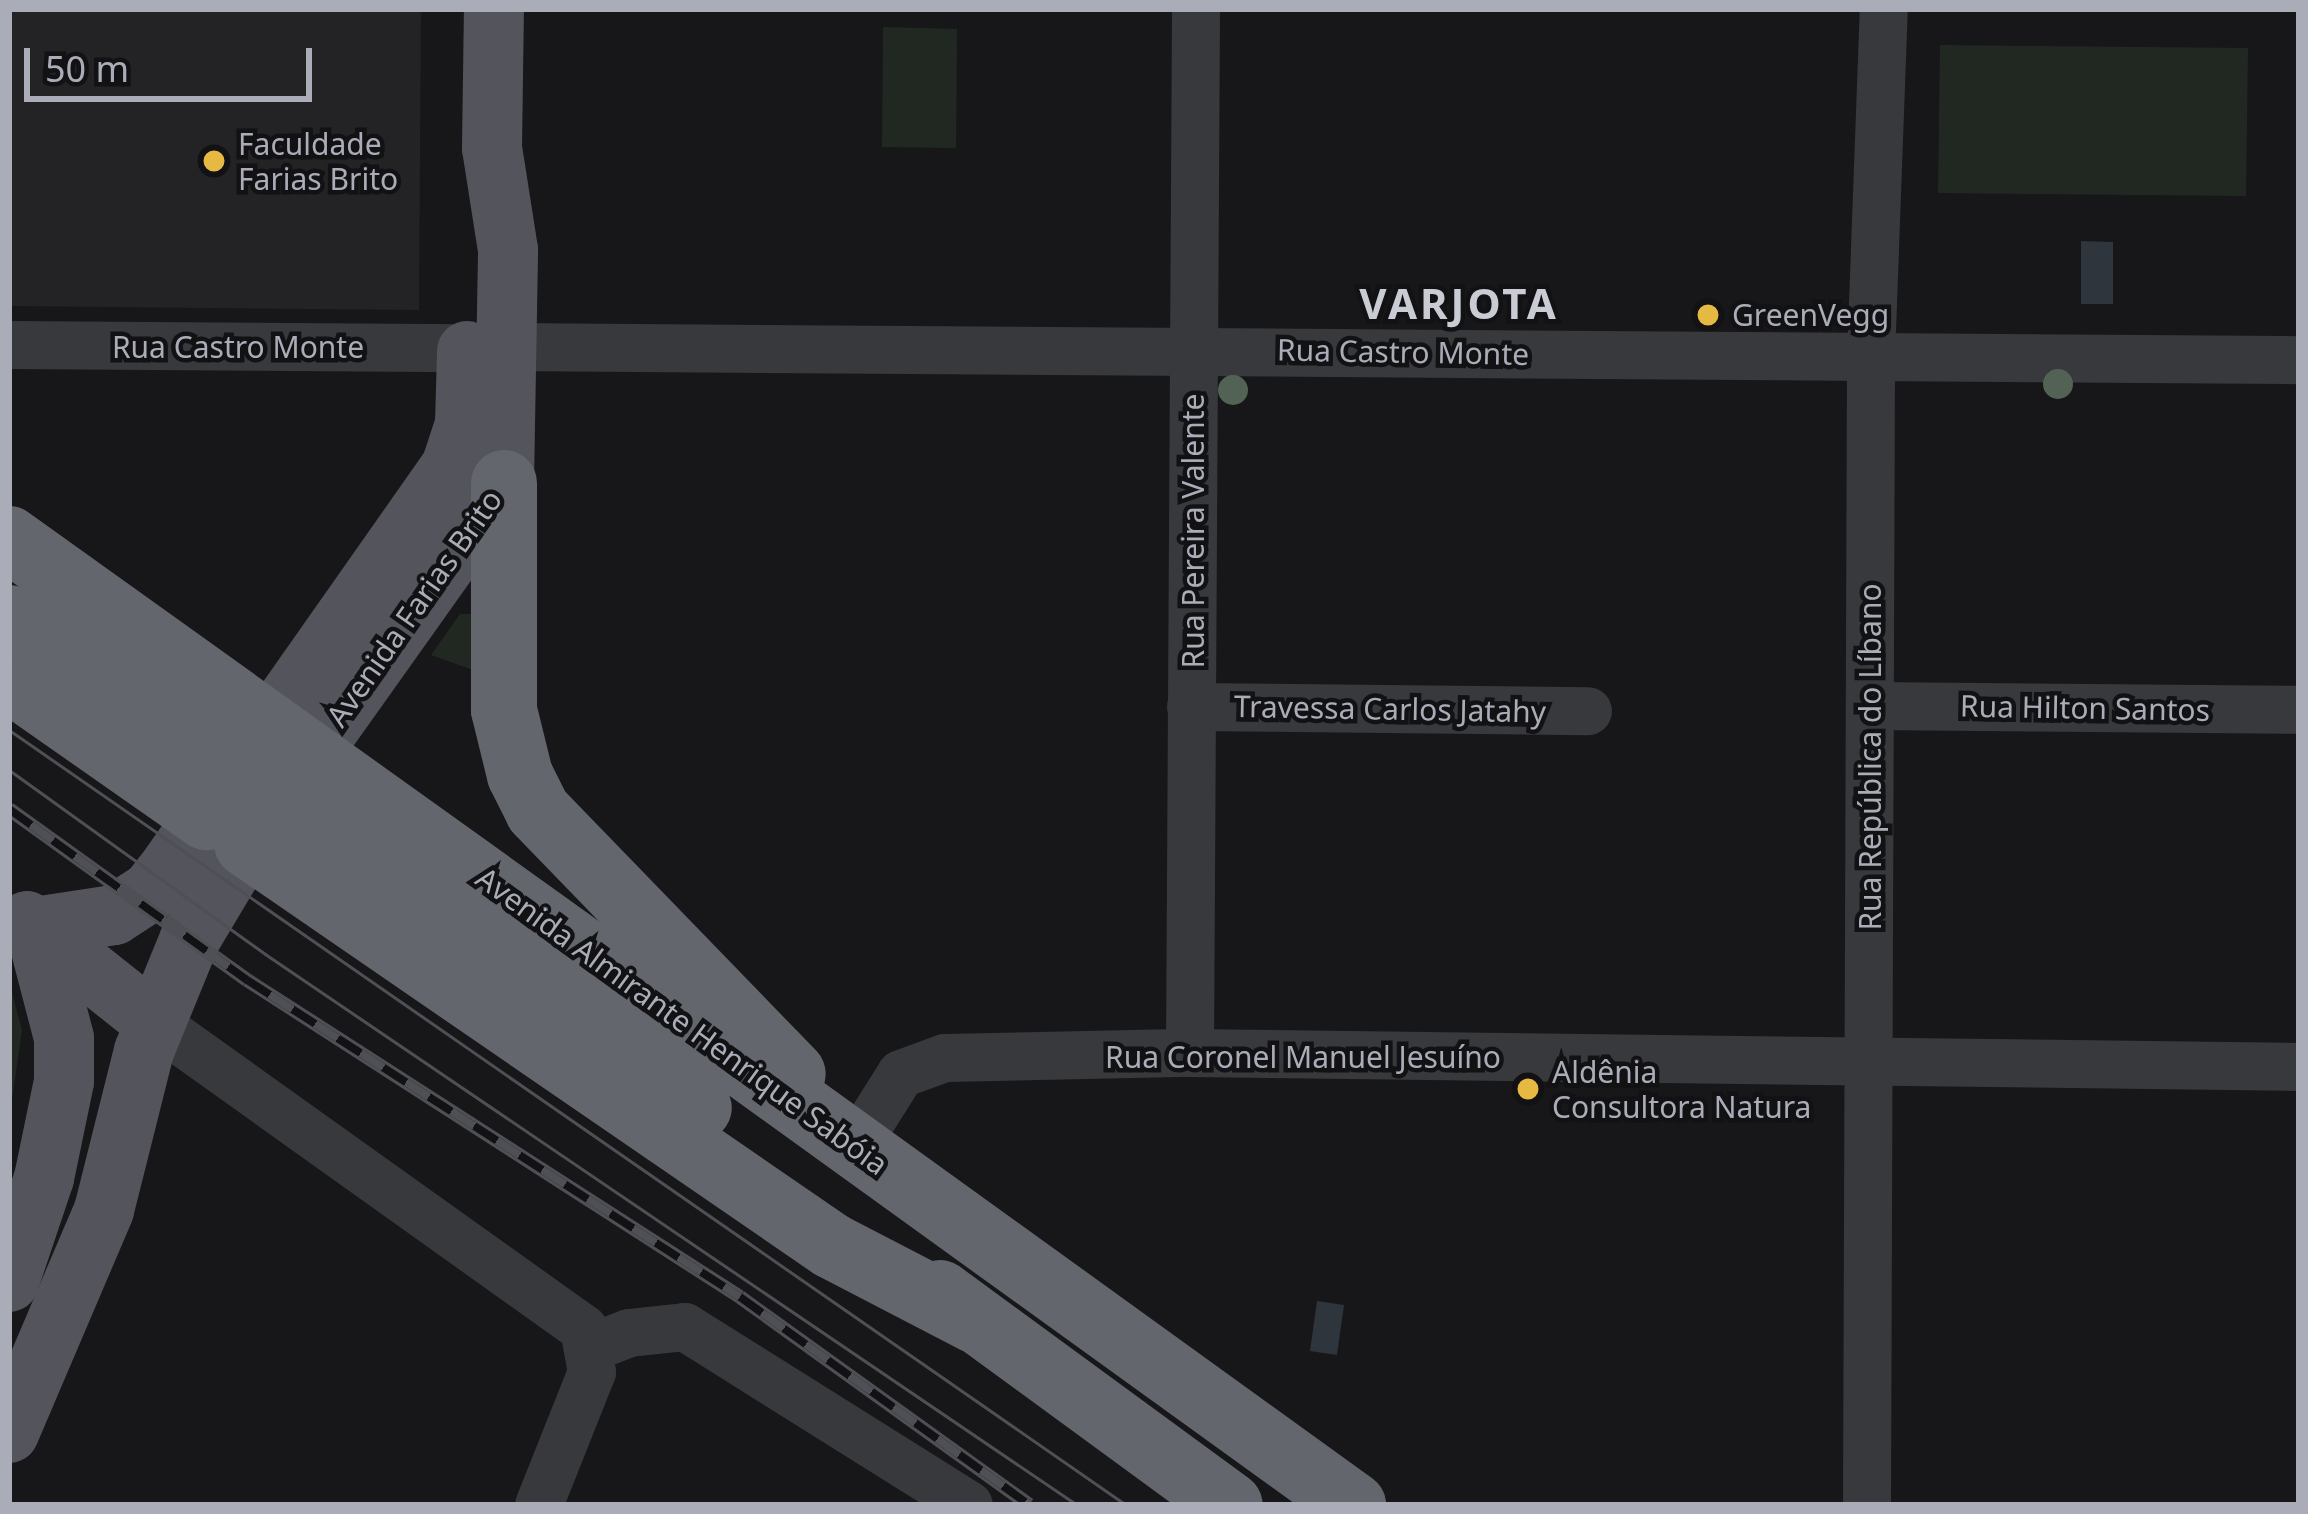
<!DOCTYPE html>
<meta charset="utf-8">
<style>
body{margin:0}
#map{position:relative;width:2308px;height:1514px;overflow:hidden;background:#171719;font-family:"Noto Sans",sans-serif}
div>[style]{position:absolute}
.built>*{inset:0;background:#232326}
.green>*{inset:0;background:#212822}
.water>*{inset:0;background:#2e353c}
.minor>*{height:48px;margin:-24px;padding:0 24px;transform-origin:24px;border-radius:24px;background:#38393d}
.major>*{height:60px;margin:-30px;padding:0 30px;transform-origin:30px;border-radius:30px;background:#54555c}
.highway>*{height:66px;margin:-33px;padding:0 33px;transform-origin:33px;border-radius:33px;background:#64666e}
.tram>*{height:3px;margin:-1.5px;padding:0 1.5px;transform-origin:1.5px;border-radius:1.5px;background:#4f5056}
.rail>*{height:14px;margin-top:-7px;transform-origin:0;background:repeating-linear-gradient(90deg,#121214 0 27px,#4f5056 0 54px);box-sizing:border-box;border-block:3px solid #4f5056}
.highway-bridge>*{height:66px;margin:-33px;padding:0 33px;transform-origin:33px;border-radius:33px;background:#64666e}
.trees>*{width:30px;height:30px;margin:-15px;border-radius:50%;background:#526355}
.dots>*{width:33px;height:33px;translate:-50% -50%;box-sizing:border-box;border:6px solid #121214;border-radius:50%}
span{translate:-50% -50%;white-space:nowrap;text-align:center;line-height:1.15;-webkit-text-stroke:9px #121214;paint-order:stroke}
.poi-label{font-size:30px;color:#aaadb8}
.left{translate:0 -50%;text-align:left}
.street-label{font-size:30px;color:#aaadb8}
.district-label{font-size:42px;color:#caccd4;font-weight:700;letter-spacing:3px}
.frame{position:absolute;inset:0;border:12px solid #aaadb8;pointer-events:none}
.scale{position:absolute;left:24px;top:48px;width:288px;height:54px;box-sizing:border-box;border:6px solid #aaadb8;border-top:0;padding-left:15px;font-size:36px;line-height:42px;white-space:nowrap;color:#aaadb8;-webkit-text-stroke:9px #121214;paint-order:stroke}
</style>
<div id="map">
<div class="built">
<i style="clip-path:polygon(9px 9px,421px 9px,419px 310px,9px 306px)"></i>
</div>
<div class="green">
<i style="clip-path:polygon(883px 27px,957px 29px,956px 148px,882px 147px)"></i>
<i style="clip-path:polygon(1940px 45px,2248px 48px,2246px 196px,1938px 193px)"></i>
<i style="clip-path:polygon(460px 614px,472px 614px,473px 670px,431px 655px)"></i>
<i style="clip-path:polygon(9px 981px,22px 1030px,9px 1121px)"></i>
</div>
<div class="water">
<i style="clip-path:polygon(2081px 241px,2113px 242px,2113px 304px,2081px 304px)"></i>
<i style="clip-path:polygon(1317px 1301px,1344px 1305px,1337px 1355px,1310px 1351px)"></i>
</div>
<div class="minor">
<i style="left:9px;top:345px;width:458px;rotate:0.4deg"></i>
<i style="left:506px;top:347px;width:1793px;rotate:0.42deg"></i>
<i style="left:1870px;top:706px;width:429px;rotate:0.5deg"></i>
<i style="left:1191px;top:707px;width:397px;rotate:0.6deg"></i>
<i style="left:154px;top:1022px;width:528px;rotate:35.53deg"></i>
<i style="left:584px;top:1329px;width:44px;rotate:79.5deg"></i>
<i style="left:592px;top:1372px;width:143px;rotate:111.7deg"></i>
<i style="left:1190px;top:1053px;width:1044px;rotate:-89.67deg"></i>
<i style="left:855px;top:1147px;width:86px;rotate:-57.8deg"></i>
<i style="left:901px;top:1074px;width:47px;rotate:-20deg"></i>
<i style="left:945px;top:1058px;width:245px;rotate:-1.2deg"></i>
<i style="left:1190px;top:1053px;width:1109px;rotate:0.72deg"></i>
<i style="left:593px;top:1347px;width:39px;rotate:-21deg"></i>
<i style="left:629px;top:1333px;width:56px;rotate:-6.1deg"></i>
<i style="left:685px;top:1327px;width:335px;rotate:32.1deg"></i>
<i style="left:1867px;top:1505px;width:1147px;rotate:-89.8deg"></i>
<i style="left:1871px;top:358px;width:349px;rotate:-87.9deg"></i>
</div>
<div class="major">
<i style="left:27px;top:921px;width:162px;rotate:38.5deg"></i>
<i style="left:35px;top:927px;width:80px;rotate:-8.6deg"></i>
<i style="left:114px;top:915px;width:44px;rotate:-33deg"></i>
<i style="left:151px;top:891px;width:33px;rotate:-52deg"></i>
<i style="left:171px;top:865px;width:487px;rotate:-54.9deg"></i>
<i style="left:451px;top:467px;width:45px;rotate:-72deg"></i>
<i style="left:465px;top:424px;width:73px;rotate:-88.4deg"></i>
<i style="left:9px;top:1282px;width:110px;rotate:-71.4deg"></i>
<i style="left:44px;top:1178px;width:99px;rotate:-78.3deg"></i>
<i style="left:64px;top:1081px;width:43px;rotate:-90deg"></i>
<i style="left:64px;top:1038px;width:115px;rotate:-104.6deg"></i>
<i style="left:9px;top:1433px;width:242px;rotate:-66.9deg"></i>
<i style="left:104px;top:1210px;width:164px;rotate:-75.9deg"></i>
<i style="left:144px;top:1051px;width:119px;rotate:-67.8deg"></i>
<i style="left:189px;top:941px;width:113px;rotate:-59.1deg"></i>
<i style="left:247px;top:844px;width:443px;rotate:-54.6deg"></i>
<i style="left:504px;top:483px;width:233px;rotate:-89deg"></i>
<i style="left:508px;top:250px;width:103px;rotate:-98.9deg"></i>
<i style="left:492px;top:148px;width:139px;rotate:-89.2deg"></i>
</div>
<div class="highway">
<i style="left:504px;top:483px;width:227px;rotate:90deg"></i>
<i style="left:504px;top:710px;width:67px;rotate:76.2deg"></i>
<i style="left:520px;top:775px;width:40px;rotate:63.4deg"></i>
<i style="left:538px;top:811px;width:366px;rotate:45.9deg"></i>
<i style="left:9px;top:679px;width:241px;rotate:35deg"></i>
<i style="left:247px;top:844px;width:710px;rotate:34.5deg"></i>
<i style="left:832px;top:1246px;width:161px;rotate:27.4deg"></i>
<i style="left:732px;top:1057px;width:766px;rotate:35.81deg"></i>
<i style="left:940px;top:1293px;width:359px;rotate:36.2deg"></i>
</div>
<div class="tram">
<i style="left:9px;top:730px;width:1360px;rotate:34.75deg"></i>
<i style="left:9px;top:770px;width:315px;rotate:35.7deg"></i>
<i style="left:265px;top:954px;width:981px;rotate:34.16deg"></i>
</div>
<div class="rail">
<i style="left:9px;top:809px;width:293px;rotate:35.7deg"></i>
<i style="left:247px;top:980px;width:586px;rotate:32.74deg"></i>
<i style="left:740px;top:1297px;width:356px;rotate:35.7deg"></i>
</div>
<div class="highway-bridge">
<i style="left:9px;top:539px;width:889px;rotate:35.62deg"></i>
<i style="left:9px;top:618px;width:846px;rotate:35.38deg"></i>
</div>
<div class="trees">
<i style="left:2058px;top:384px"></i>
<i style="left:1233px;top:390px"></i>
</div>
<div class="dots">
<i style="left:214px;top:161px;background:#e6b942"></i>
<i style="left:1708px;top:315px;background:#e6b942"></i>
<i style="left:1528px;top:1089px;background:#e6b942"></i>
</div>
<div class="poi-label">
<span class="left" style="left:238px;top:161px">Faculdade<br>Farias Brito</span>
<span class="left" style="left:1732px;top:315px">GreenVegg</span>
<span class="left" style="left:1552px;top:1089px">Aldênia<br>Consultora Natura</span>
</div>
<div class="street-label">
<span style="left:238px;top:347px">Rua Castro Monte</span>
<span style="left:1403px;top:352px;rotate:1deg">Rua Castro Monte</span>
<span style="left:1193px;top:531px;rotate:-90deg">Rua Pereira Valente</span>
<span style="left:414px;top:608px;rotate:-55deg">Avenida Farias Brito</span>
<span style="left:2085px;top:708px;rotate:1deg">Rua Hilton Santos</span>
<span style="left:1390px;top:709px;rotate:1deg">Travessa Carlos Jatahy</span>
<span style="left:1870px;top:757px;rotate:-90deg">Rua República do Líbano</span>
<span style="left:682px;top:1021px;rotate:36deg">Avenida Almirante Henrique Sabóia</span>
<span style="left:1303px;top:1057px">Rua Coronel Manuel Jesuíno</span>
</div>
<div class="district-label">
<span style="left:1459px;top:303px">VARJOTA</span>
</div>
<div class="frame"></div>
<div class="scale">50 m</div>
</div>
